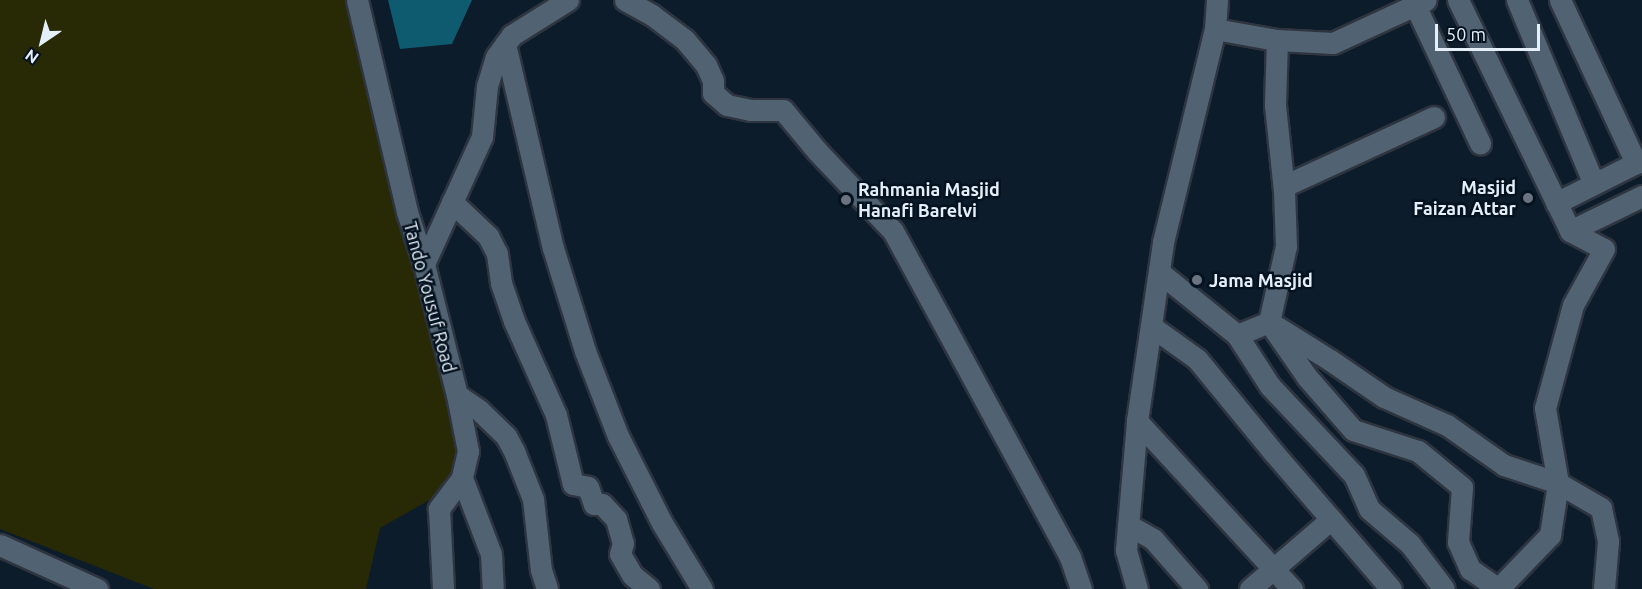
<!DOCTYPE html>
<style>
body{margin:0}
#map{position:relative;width:1642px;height:589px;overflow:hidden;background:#0d1c2a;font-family:Ubuntu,sans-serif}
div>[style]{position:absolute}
.green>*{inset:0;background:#272a05}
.water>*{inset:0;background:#0e5b70}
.roads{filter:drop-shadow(2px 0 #2e3540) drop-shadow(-2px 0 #2e3540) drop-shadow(0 2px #2e3540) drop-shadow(0 -2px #2e3540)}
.minor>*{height:21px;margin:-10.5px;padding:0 10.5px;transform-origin:10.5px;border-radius:10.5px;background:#516373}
.dots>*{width:16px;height:16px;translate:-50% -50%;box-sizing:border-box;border:3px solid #051320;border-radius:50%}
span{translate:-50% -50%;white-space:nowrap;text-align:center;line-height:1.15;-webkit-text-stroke:5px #051320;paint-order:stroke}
.poi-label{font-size:18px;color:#e5eff9;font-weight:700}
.right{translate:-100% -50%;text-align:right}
.left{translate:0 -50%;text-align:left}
.street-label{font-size:18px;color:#e5eff9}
.north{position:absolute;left:12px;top:12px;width:60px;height:60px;-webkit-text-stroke:4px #051320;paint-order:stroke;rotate:215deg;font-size:16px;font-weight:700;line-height:24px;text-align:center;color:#e5eff9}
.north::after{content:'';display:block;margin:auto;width:21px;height:27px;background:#e5eff9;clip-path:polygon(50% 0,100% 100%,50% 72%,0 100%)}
.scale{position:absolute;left:1435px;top:24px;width:105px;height:27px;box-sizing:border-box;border:3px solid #e5eff9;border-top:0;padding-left:8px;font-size:18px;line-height:21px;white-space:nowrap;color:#e5eff9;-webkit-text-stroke:4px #051320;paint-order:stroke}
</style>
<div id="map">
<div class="green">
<i style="clip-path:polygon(0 0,350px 0,462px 463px,442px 493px,380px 528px,366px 589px,154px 589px,0 529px)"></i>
</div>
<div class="water">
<i style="clip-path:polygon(388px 0,472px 0,452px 44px,400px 49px)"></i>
</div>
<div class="roads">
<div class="minor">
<i style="left:357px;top:0;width:218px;rotate:76.7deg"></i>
<i style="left:407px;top:212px;width:55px;rotate:71.9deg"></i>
<i style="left:424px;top:264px;width:135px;rotate:75.9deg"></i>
<i style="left:457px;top:395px;width:57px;rotate:78.9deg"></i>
<i style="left:468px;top:451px;width:28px;rotate:103deg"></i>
<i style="left:462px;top:478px;width:39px;rotate:127deg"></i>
<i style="left:439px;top:509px;width:80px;rotate:87.1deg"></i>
<i style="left:625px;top:0;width:31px;rotate:29deg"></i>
<i style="left:652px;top:15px;width:41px;rotate:37.1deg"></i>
<i style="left:685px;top:40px;width:33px;rotate:50deg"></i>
<i style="left:706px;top:65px;width:17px;rotate:66deg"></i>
<i style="left:713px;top:81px;width:12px;rotate:90deg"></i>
<i style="left:713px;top:93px;width:18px;rotate:41deg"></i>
<i style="left:727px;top:105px;width:24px;rotate:12deg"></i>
<i style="left:750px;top:110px;width:33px"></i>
<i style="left:783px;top:110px;width:53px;rotate:50.3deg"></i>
<i style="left:817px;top:151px;width:110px;rotate:46.5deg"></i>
<i style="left:893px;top:231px;width:371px;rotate:61.5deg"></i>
<i style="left:1070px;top:557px;width:34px;rotate:71deg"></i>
<i style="left:1458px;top:0;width:257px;rotate:64.1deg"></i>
<i style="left:1570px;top:231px;width:38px;rotate:28deg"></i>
<i style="left:1604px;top:249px;width:64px;rotate:119deg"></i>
<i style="left:1573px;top:305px;width:107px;rotate:105.2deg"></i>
<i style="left:1545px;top:408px;width:76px;rotate:80.2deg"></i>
<i style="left:1558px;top:483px;width:53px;rotate:98.7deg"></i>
<i style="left:1550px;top:535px;width:75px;rotate:133.9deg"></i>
<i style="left:1517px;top:0;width:199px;rotate:67.3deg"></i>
<i style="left:1560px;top:0;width:180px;rotate:65deg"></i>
<i style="left:1636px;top:163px;width:6px;rotate:-18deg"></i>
<i style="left:1415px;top:5px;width:153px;rotate:64.8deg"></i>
<i style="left:1215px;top:29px;width:63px;rotate:10.1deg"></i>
<i style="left:1277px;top:40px;width:56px;rotate:3.1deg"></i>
<i style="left:1333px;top:43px;width:102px;rotate:-24.8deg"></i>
<i style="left:1277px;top:40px;width:65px;rotate:91.8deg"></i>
<i style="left:1275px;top:105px;width:85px;rotate:84deg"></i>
<i style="left:1284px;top:190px;width:56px;rotate:88deg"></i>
<i style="left:1286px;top:246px;width:78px;rotate:102.6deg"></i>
<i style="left:1269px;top:322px;width:67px;rotate:55.4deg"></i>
<i style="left:1307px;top:377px;width:70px;rotate:49deg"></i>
<i style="left:1353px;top:430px;width:68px;rotate:17.9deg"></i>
<i style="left:1418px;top:451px;width:57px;rotate:39.3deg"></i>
<i style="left:1462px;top:487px;width:55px;rotate:94.2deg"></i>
<i style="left:1458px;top:542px;width:30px;rotate:66deg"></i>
<i style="left:1470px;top:569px;width:35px;rotate:35deg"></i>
<i style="left:505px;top:44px;width:210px;rotate:76.8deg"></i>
<i style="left:553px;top:248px;width:108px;rotate:72.7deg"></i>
<i style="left:585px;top:351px;width:91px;rotate:68.8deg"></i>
<i style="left:618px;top:436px;width:97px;rotate:63.2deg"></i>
<i style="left:662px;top:523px;width:77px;rotate:58.8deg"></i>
<i style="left:1284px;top:186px;width:165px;rotate:-24.7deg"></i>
<i style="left:452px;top:202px;width:50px;rotate:43.4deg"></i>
<i style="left:488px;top:236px;width:20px;rotate:63deg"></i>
<i style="left:497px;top:254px;width:29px;rotate:82deg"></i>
<i style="left:501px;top:283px;width:40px;rotate:71.1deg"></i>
<i style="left:514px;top:321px;width:103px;rotate:65.9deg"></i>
<i style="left:556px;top:415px;width:71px;rotate:76.2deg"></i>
<i style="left:573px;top:484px;width:15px;rotate:11deg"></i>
<i style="left:588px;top:487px;width:18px;rotate:71deg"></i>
<i style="left:594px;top:504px;width:8px"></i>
<i style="left:602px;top:504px;width:21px;rotate:47deg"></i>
<i style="left:616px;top:519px;width:25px;rotate:74deg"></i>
<i style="left:623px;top:543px;width:11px;rotate:105deg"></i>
<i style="left:620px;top:554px;width:24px;rotate:60deg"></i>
<i style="left:632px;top:575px;width:22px;rotate:39deg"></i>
<i style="left:1556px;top:203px;width:89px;rotate:-26.6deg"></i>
<i style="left:1570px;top:231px;width:80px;rotate:-25.9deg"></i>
<i style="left:424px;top:264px;width:140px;rotate:-65.5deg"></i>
<i style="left:482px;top:137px;width:51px;rotate:-84.4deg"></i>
<i style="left:487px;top:86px;width:30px;rotate:-73deg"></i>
<i style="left:496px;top:57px;width:27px;rotate:-54deg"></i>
<i style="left:512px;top:35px;width:66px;rotate:-32deg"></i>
<i style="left:1159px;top:272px;width:100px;rotate:38.9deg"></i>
<i style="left:1237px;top:335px;width:35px;rotate:-22deg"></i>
<i style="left:1269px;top:322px;width:72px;rotate:31.9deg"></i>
<i style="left:1330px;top:360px;width:65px;rotate:34.4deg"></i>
<i style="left:1384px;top:397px;width:69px;rotate:24deg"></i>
<i style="left:1447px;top:425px;width:70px;rotate:35.1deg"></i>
<i style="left:1504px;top:465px;width:57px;rotate:18.4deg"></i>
<i style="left:1558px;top:483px;width:50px;rotate:30.2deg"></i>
<i style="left:1601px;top:508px;width:34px;rotate:78deg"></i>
<i style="left:1608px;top:541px;width:48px;rotate:94.8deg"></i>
<i style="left:1151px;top:326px;width:57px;rotate:35.7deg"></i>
<i style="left:1197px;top:359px;width:122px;rotate:50.7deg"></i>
<i style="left:1274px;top:453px;width:179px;rotate:49.3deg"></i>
<i style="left:1237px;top:335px;width:61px;rotate:57.1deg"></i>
<i style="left:1270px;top:386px;width:122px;rotate:46.7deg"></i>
<i style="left:1354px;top:475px;width:37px;rotate:66deg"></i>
<i style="left:1369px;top:509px;width:54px;rotate:40.5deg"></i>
<i style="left:1410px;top:544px;width:56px;rotate:52.9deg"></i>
<i style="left:457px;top:395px;width:27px;rotate:34deg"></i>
<i style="left:479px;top:410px;width:37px;rotate:44deg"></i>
<i style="left:506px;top:436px;width:17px;rotate:62deg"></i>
<i style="left:514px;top:451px;width:52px;rotate:68.4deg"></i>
<i style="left:533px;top:499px;width:71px;rotate:83.6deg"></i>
<i style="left:541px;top:570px;width:20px;rotate:72deg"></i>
<i style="left:1137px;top:421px;width:229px;rotate:47.3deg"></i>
<i style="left:462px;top:478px;width:81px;rotate:69.1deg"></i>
<i style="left:491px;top:554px;width:34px;rotate:87deg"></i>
<i style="left:1128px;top:525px;width:29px;rotate:29deg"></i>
<i style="left:1153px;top:539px;width:67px;rotate:48.7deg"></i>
<i style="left:0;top:545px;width:107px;rotate:24.4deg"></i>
<i style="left:1137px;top:589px;width:41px;rotate:-105.8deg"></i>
<i style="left:1126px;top:550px;width:129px;rotate:-85.1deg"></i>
<i style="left:1137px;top:421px;width:181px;rotate:-81.7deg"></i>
<i style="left:1163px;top:242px;width:219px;rotate:-76.3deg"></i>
<i style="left:1215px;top:29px;width:29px;rotate:-86deg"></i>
<i style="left:1250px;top:589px;width:107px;rotate:-40.8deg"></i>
</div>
</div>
<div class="dots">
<i style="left:1528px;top:198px;background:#6b7280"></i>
<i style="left:846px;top:200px;background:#6b7280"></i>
<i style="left:1197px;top:280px;background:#6b7280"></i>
</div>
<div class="poi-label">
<span class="right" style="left:1516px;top:198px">Masjid<br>Faizan Attar</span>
<span class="left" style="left:858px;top:200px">Rahmania Masjid<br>Hanafi Barelvi</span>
<span class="left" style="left:1209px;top:280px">Jama Masjid</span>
</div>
<div class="street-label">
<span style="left:430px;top:297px;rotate:75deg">Tando Yousuf Road</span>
</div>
<div class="north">N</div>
<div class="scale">50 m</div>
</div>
